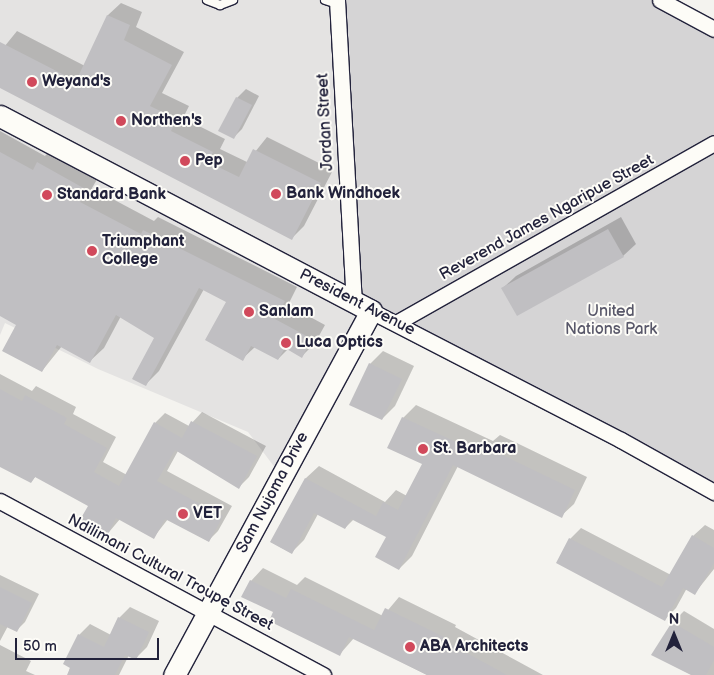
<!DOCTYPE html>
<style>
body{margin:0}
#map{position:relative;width:714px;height:675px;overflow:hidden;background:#f4f3ef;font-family:"Balsamiq Sans",sans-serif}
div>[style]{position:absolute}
.built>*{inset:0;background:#e4e3e2}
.green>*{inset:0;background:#d5d4d5}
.shadow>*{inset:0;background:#0003}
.building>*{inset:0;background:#c0bfc2}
.roads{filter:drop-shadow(1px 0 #22223b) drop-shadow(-1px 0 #22223b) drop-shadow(0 1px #22223b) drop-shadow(0 -1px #22223b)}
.lane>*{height:8px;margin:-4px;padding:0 4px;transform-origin:4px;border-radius:4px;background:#fdfcf7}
.street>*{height:15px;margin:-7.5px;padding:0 7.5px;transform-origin:7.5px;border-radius:7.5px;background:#fdfcf7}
.secondary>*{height:21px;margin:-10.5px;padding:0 10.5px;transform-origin:10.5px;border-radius:10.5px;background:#fdfcf7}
.dots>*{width:14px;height:14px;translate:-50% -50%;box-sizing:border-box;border:2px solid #fdfcf7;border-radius:50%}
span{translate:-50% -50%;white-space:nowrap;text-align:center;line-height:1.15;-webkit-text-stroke:4px #fdfcf7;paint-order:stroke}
.poi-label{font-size:16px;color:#22223b;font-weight:700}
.left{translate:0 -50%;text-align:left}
.street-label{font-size:16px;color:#22223b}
.park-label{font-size:16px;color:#585769}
.north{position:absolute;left:649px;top:610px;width:50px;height:50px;-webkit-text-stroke:4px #fdfcf7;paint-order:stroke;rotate:0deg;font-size:14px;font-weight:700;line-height:20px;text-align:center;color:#22223b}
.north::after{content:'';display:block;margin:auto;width:18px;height:22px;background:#22223b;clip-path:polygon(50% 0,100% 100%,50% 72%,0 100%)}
.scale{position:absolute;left:15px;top:638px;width:144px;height:22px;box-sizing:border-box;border:2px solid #22223b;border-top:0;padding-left:6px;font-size:15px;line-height:18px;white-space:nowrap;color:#22223b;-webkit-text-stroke:4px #fdfcf7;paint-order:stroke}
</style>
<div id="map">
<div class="built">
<i style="clip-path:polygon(0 0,331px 0,371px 311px,282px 477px,248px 432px,98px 369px,5px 323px,0 335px)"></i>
</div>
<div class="green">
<i style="clip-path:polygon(331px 0,660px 0,714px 29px,714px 495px,354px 303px)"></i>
</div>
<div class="shadow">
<i style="clip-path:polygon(121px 3px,142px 12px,136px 27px,184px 52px,162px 93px,189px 106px,183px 118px,225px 139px,220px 149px,247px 162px,267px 137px,333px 170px,304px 226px,292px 238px,0 87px,0 52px,17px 31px,85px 66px,108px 15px)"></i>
<i style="clip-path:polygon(246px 89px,259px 96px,242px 129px,234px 137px,237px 98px)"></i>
<i style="clip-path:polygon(0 131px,45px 156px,51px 149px,99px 176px,92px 188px,154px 221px,158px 217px,297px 287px,288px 305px,325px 325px,315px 343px,302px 356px,288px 349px,278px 359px,255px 347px,242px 359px,227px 301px,204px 289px,159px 371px,146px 384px,156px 338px,121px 316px,104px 348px,90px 361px,62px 346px,42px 371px,18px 325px,0 315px)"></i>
<i style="clip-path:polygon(621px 217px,636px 244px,623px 256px,503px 288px,516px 276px)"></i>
<i style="clip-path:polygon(383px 351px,414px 366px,395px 406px,382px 419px,370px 364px)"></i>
<i style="clip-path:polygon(0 374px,32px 391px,36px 386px,76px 407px,73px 414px,116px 437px,103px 462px,127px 475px,155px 423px,165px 413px,189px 426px,202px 412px,266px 446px,249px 477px,239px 487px,178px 451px,167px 471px,232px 506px,218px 531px,208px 541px,168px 519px,154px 537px,120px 519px,104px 538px,90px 505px,36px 476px,31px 482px,0 465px)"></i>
<i style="clip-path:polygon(416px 405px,493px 441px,500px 435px,587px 477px,574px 504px,561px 516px,458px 466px,412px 556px,399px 569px,387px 536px,354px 519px,345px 528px,318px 514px,304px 540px,291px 553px,271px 542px,306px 478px,319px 466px,385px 502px,396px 490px,407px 496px,424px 464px,389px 448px,403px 418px)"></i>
<i style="clip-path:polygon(705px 525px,714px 530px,714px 569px,695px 593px,687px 588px,676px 608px,665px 619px,570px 539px,581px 528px,671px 575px,693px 536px)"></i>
<i style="clip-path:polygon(263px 568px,297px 585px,305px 577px,383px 616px,399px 597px,456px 625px,455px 627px,543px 675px,427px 675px,354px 638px,340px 654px,275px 612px,251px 581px)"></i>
<i style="clip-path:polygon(0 575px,39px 594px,25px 622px,17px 630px,8px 626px,0 641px)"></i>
<i style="clip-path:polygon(130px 607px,159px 621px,147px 647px,136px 658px,129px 655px,119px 675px,68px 675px,79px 635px,90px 624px,111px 635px,119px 618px)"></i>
<i style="clip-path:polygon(684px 611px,714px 629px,714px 675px,692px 675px,653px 655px,673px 622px)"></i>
<i style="clip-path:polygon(0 645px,31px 661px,26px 671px,35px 675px,0 675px)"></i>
</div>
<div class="building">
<i style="clip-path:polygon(107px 15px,130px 25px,124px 40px,172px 65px,150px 106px,177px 119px,171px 131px,213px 152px,208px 162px,239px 177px,253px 149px,321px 183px,292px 240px,0 88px,0 42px,76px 81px)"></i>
<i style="clip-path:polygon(236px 97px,252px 105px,234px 139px,218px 131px)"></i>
<i style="clip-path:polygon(0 152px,33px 170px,37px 162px,87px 190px,80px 202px,141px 234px,143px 230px,285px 301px,275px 319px,312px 339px,302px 358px,285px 348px,278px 360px,251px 346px,243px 361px,205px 340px,226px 302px,199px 288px,146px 386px,132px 379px,154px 338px,116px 315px,90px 363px,57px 345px,42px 372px,2px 351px,16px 325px,0 316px)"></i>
<i style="clip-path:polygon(608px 229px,624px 257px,517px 316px,501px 288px)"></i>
<i style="clip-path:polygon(369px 363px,402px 379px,382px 420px,349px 405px)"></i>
<i style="clip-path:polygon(0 389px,22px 401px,25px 395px,67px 418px,64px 424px,107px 448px,94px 472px,119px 486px,154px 422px,182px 438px,191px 421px,257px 456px,239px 489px,175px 450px,157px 481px,223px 516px,209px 542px,165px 519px,154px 539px,116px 518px,105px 540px,77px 525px,88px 506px,35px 477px,31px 483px,0 467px)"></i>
<i style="clip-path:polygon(402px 417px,482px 454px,486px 447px,575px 490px,562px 518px,453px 465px,399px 570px,375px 557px,386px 537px,351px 519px,345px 529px,314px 513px,292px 554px,270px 542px,305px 478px,376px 516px,383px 502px,398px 510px,422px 464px,387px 448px)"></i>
<i style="clip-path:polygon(692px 535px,714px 548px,714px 563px,695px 595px,683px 588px,665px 621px,556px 563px,569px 538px,662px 587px)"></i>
<i style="clip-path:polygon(250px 580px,286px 598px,291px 589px,374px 630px,385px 608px,444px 637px,443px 640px,507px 675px,427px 675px,349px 637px,340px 656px,269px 621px,273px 612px,241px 597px)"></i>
<i style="clip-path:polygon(0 587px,32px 603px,17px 632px,0 624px)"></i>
<i style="clip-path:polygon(118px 617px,149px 632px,136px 660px,125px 655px,115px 675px,67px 675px,70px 668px,63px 664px,78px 634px,104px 647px)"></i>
<i style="clip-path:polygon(672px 622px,714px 647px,714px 660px,706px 675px,691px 675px,651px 655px)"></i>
</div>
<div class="roads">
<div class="lane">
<i style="left:207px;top:0;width:14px;rotate:21deg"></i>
<i style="left:220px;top:5px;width:14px;rotate:-21deg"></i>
<i style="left:325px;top:0;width:13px;rotate:18deg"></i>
</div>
<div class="street">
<i style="left:337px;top:0;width:303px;rotate:86.8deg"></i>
<i style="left:660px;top:0;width:61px;rotate:28.2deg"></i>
<i style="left:371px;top:311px;width:281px;rotate:27.3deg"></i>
<i style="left:621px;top:440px;width:107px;rotate:29.2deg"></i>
<i style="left:396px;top:323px;width:365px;rotate:-29.5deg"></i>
<i style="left:0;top:501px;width:367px;rotate:28.3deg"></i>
</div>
<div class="secondary">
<i style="left:0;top:116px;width:419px;rotate:27.7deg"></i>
<i style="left:371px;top:311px;width:414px;rotate:118.4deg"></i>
</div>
</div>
<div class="dots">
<i style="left:32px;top:82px;background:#d1495b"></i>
<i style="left:121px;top:121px;background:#d1495b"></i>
<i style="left:185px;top:161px;background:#d1495b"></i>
<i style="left:276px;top:194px;background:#d1495b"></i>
<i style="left:47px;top:195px;background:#d1495b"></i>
<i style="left:92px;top:251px;background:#d1495b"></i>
<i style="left:249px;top:312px;background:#d1495b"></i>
<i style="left:286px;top:343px;background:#d1495b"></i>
<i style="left:423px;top:449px;background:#d1495b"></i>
<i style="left:183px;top:514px;background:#d1495b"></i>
<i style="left:410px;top:647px;background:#d1495b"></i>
</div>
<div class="poi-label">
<span class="left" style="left:42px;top:82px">Weyand's</span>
<span class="left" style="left:131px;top:121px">Northen's</span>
<span class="left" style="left:195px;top:161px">Pep</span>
<span class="left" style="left:286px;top:194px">Bank Windhoek</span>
<span class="left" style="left:57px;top:195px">Standard Bank</span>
<span class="left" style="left:102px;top:251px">Triumphant<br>College</span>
<span class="left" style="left:259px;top:312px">Sanlam</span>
<span class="left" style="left:296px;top:343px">Luca Optics</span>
<span class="left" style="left:433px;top:449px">St. Barbara</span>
<span class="left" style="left:193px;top:514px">VET</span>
<span class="left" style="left:420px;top:647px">ABA Architects</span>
</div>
<div class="street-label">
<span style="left:326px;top:122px;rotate:-93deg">Jordan Street</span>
<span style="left:547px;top:218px;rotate:-29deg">Reverend James Ngaripue Street</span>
<span style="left:357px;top:303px;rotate:27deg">President Avenue</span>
<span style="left:273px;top:493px;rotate:-62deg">Sam Nujoma Drive</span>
<span style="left:170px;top:573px;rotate:28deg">Ndilimani Cultural Troupe Street</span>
</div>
<div class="park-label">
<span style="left:611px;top:321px">United<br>Nations Park</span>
</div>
<div class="north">N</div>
<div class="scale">50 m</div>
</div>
